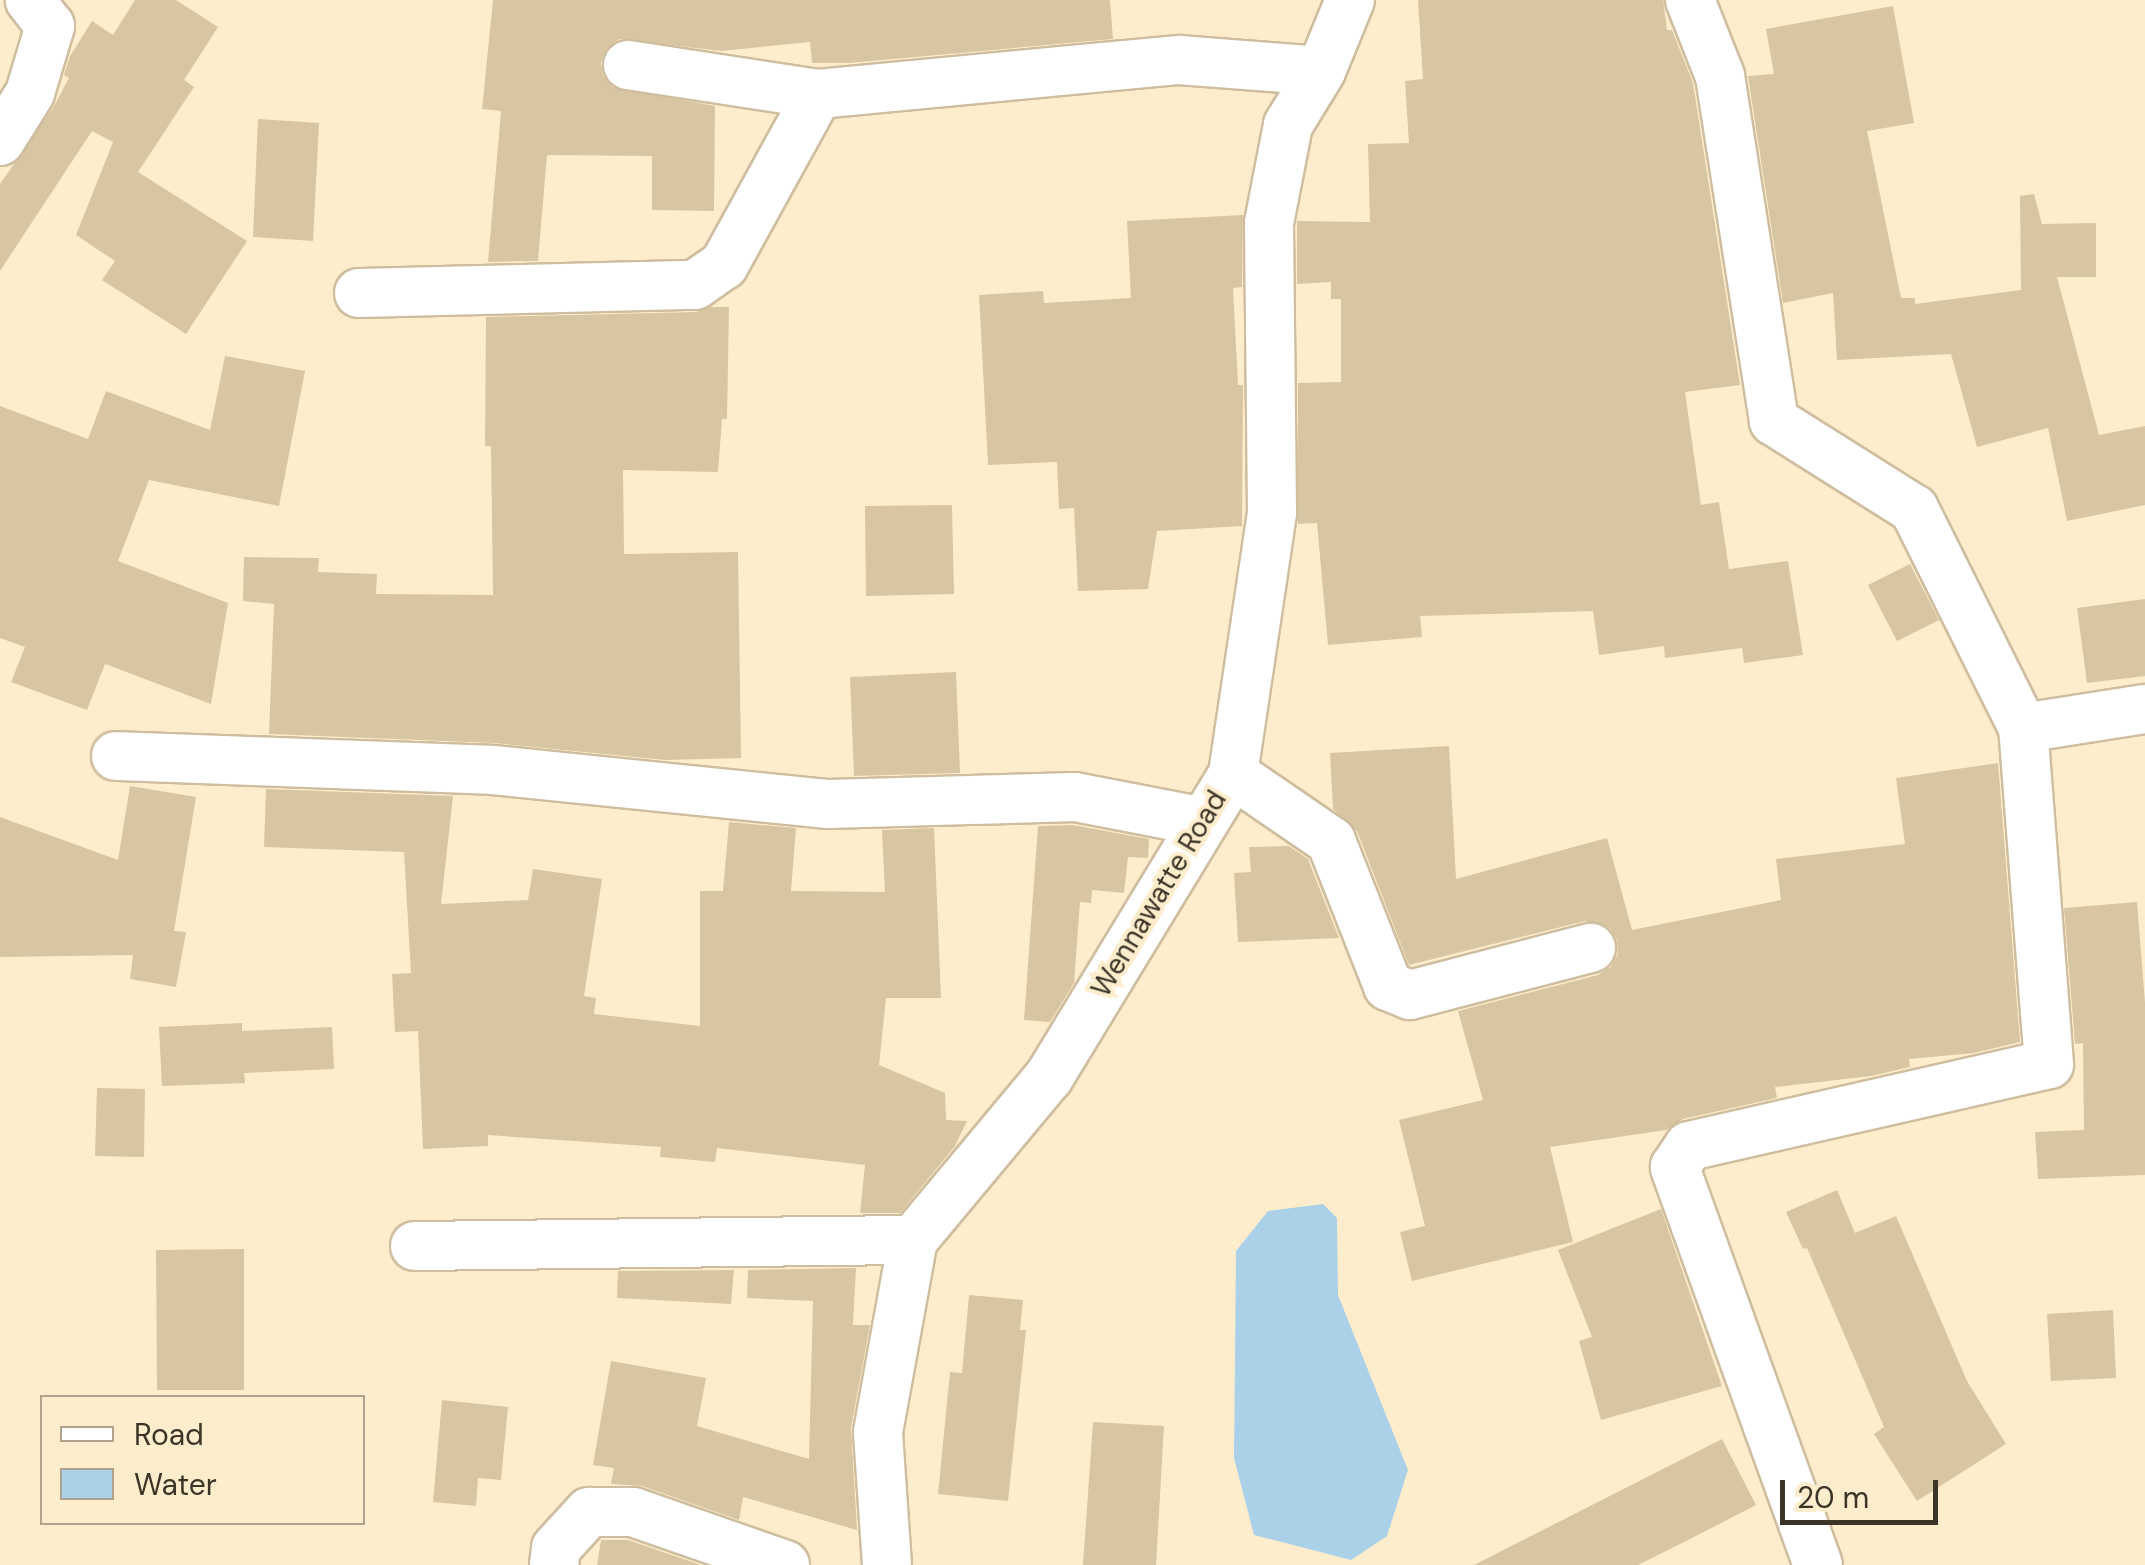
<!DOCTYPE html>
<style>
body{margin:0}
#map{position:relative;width:2145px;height:1565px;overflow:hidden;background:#feedcd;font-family:"DM Sans",sans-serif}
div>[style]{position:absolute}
.water>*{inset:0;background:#abd1e9}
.building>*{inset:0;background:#d8c5a1}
.roads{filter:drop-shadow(2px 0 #cebe9f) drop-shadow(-2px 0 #cebe9f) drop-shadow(0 2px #cebe9f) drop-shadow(0 -2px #cebe9f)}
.street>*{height:48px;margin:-24px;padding:0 24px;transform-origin:24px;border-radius:24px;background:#fff}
span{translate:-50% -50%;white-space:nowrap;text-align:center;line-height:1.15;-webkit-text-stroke:8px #feedcd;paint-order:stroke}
.street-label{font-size:28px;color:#3b3528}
.legend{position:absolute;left:40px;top:1395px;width:325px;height:130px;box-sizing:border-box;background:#feedcd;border:2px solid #b0a38b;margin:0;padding:12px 18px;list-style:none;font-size:30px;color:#3b3528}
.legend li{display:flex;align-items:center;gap:20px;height:50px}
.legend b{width:50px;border:2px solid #b0a38b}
.scale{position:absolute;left:1780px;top:1480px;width:158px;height:45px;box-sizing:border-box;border:5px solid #3b3528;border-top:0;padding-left:12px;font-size:30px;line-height:35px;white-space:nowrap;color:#3b3528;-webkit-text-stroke:8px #feedcd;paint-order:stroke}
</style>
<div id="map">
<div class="water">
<i style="clip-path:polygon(1323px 1204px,1337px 1218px,1338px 1295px,1408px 1470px,1387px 1536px,1351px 1560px,1254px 1535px,1234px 1458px,1236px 1251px,1268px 1211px)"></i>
</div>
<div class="building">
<i style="clip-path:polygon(135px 0,176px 0,218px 27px,184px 80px,194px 87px,138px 172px,247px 241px,186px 334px,102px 280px,115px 261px,76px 235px,113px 142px,92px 131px,0 271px,0 184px,53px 108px,69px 78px,64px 75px,70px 56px,92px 21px,113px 35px)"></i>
<i style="clip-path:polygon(493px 0,1110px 0,1113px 39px,849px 63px,812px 63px,810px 42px,721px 51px,619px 39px,606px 49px,601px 62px,603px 76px,612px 87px,715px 106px,714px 211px,652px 210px,652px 156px,547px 155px,538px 261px,488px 262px,501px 111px,482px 109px)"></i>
<i style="clip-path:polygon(1418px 0,1663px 0,1667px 30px,1672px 30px,1693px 83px,1740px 385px,1685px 392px,1701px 505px,1719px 502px,1729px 569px,1788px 561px,1803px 655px,1744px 663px,1742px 648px,1665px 658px,1664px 646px,1599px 655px,1593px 611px,1420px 616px,1422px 637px,1328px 645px,1317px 523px,1298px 524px,1298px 383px,1341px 382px,1341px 299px,1331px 299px,1331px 282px,1297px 284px,1297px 221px,1370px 222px,1368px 144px,1409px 143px,1405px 81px,1423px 79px)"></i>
<i style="clip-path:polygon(1893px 6px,1914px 123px,1867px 131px,1901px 298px,1915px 298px,1915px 304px,2021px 290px,2020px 196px,2034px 194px,2042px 224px,2096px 223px,2096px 277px,2057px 277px,2099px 435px,2145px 426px,2145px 505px,2067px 521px,2048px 428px,1977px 447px,1951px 354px,1837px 360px,1833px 293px,1783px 303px,1748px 76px,1774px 74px,1766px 29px)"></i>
<i style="clip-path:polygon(258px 119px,319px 123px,313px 241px,253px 237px)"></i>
<i style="clip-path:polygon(1243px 215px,1242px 287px,1233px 288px,1238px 385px,1243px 385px,1242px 526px,1157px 531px,1148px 589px,1078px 591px,1074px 508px,1059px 509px,1057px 462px,988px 465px,979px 295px,1043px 291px,1044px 303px,1131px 298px,1127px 221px)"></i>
<i style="clip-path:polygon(711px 307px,729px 307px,727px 419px,722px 419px,718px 472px,623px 470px,624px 554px,738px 552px,741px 758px,665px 760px,494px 743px,269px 734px,274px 604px,243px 601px,244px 557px,319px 558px,318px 572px,377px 574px,376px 594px,493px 595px,491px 446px,485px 446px,486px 317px,696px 312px)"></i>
<i style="clip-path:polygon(225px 356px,305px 371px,279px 506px,149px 480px,118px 561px,228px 603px,211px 704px,105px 664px,87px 710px,11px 682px,25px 647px,0 638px,0 406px,88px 439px,106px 391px,210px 430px)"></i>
<i style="clip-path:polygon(952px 505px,954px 594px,866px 596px,865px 506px)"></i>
<i style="clip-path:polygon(1910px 564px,1939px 620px,1897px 641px,1868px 585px)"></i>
<i style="clip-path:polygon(2145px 599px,2145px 676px,2087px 683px,2077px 608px)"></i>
<i style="clip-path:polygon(956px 672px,960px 773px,854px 776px,850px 677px)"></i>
<i style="clip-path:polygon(1449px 746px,1456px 879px,1607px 838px,1632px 930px,1781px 900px,1776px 859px,1905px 844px,1896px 778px,1998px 763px,2020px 1042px,1974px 1053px,1909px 1059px,1910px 1067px,1871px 1076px,1775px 1087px,1777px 1098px,1683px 1119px,1666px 1130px,1550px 1147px,1573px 1242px,1412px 1281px,1400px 1232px,1425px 1226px,1399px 1120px,1483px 1100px,1458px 1011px,1598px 975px,1611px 967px,1618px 954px,1617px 940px,1610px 928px,1585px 921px,1409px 965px,1357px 831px,1333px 809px,1330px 753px)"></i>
<i style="clip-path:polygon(130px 786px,196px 797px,174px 931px,186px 932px,176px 987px,130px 979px,133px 955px,0 957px,0 817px,118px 860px)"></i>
<i style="clip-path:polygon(266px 789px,453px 796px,441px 904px,528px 900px,533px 869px,602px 879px,584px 996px,596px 998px,594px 1014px,700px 1026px,700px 891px,723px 891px,729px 822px,796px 828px,791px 891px,885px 892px,882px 830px,934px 828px,941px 998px,886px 998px,879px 1065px,945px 1093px,946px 1120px,967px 1121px,955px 1146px,900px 1213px,860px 1213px,865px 1165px,717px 1148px,715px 1162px,660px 1157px,661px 1147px,488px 1135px,488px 1146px,423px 1149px,418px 1031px,395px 1032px,392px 974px,411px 973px,404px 852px,264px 847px)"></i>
<i style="clip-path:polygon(1073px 825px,1149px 839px,1148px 858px,1128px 857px,1124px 893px,1092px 890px,1091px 903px,1080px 902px,1074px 983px,1050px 1022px,1024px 1020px,1038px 826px)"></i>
<i style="clip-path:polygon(1289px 846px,1308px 859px,1339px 938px,1238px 942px,1234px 873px,1251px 872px,1249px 847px)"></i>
<i style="clip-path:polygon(2137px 902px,2145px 1003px,2145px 1175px,2038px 1179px,2035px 1132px,2084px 1130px,2083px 1043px,2075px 1044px,2064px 908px)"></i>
<i style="clip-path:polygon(242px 1023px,242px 1031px,332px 1027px,334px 1069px,244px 1073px,245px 1083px,162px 1086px,159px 1027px)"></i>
<i style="clip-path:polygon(97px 1088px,145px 1089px,144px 1157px,95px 1156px)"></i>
<i style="clip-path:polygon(1837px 1190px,1855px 1233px,1896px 1216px,1967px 1381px,2006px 1444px,1917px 1501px,1874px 1434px,1884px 1427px,1807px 1248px,1803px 1249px,1786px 1212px)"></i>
<i style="clip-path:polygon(1661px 1209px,1722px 1386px,1601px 1420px,1579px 1341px,1592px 1337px,1558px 1250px)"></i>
<i style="clip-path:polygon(244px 1249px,244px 1390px,157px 1390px,156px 1250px)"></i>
<i style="clip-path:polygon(856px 1268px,853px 1325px,870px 1325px,851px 1428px,857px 1530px,743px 1497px,739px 1520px,642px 1486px,611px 1484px,614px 1468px,593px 1465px,611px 1361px,706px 1378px,697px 1426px,809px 1459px,813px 1301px,747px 1298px,748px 1270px)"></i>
<i style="clip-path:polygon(734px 1270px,731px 1304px,617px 1298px,618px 1271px)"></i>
<i style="clip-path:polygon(969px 1295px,1023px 1300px,1020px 1330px,1026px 1330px,1008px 1501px,938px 1494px,950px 1372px,962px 1373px)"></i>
<i style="clip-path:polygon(2113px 1310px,2116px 1378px,2051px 1381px,2047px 1314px)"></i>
<i style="clip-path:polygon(442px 1400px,508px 1407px,501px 1480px,478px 1478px,476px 1506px,433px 1502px)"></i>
<i style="clip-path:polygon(1093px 1422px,1164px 1426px,1156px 1565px,1083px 1565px)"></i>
<i style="clip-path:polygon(1722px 1439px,1756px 1505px,1690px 1539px,1638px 1565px,1474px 1565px)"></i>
<i style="clip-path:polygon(601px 1540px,628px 1540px,701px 1565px,597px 1565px)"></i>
</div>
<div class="roads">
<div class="street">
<i style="left:1690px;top:0;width:82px;rotate:68.5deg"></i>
<i style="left:1720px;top:76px;width:349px;rotate:81.1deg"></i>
<i style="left:1774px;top:421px;width:165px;rotate:32.2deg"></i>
<i style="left:1914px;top:509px;width:245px;rotate:63.5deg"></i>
<i style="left:2023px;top:728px;width:123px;rotate:-8.9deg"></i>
<i style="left:628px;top:65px;width:192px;rotate:8.7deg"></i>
<i style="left:818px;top:94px;width:363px;rotate:-5.4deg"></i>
<i style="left:1179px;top:60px;width:142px;rotate:4.4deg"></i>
<i style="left:0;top:141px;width:57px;rotate:-58deg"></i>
<i style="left:30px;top:93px;width:70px;rotate:-73.4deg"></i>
<i style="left:50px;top:26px;width:33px;rotate:-128deg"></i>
<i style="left:359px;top:293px;width:336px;rotate:-1.4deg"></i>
<i style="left:695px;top:285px;width:35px;rotate:-35deg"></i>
<i style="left:724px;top:265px;width:195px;rotate:-61.2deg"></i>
<i style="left:116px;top:756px;width:377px;rotate:2.1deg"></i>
<i style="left:493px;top:770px;width:337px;rotate:5.8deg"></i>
<i style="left:828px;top:804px;width:247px;rotate:-1.6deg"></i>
<i style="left:1075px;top:797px;width:127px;rotate:10.9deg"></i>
<i style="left:1233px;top:774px;width:119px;rotate:34.4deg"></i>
<i style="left:1331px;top:841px;width:156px;rotate:68.5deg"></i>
<i style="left:1388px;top:986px;width:24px;rotate:22deg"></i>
<i style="left:1410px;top:995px;width:187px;rotate:-14.6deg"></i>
<i style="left:415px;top:1246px;width:498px;rotate:-0.7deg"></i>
<i style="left:554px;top:1565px;width:17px;rotate:-83deg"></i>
<i style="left:556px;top:1548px;width:49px;rotate:-47.5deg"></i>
<i style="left:589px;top:1512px;width:44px"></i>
<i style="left:633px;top:1512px;width:161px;rotate:19.2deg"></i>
<i style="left:887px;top:1565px;width:133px;rotate:-93.9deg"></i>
<i style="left:878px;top:1432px;width:195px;rotate:-79.7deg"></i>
<i style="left:913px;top:1240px;width:212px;rotate:-50.2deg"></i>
<i style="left:1049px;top:1077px;width:354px;rotate:-58.7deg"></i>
<i style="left:1233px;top:774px;width:265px;rotate:-81.5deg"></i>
<i style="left:1272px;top:512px;width:289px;rotate:-90.6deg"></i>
<i style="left:1269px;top:223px;width:100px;rotate:-79deg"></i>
<i style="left:1288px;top:125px;width:63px;rotate:-58.6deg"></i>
<i style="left:1321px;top:71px;width:77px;rotate:-67.8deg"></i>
<i style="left:1818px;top:1565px;width:423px;rotate:-109.8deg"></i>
<i style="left:1675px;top:1167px;width:25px;rotate:-56deg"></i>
<i style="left:1689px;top:1146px;width:369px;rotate:-12.8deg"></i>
<i style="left:2049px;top:1064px;width:337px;rotate:-94.4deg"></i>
</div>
</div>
<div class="street-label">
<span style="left:1159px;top:894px;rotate:-59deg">Wennawatte Road</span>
</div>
<ul class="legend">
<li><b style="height:12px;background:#fff"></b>Road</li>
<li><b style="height:28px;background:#abd1e9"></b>Water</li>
</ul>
<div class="scale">20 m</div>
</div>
